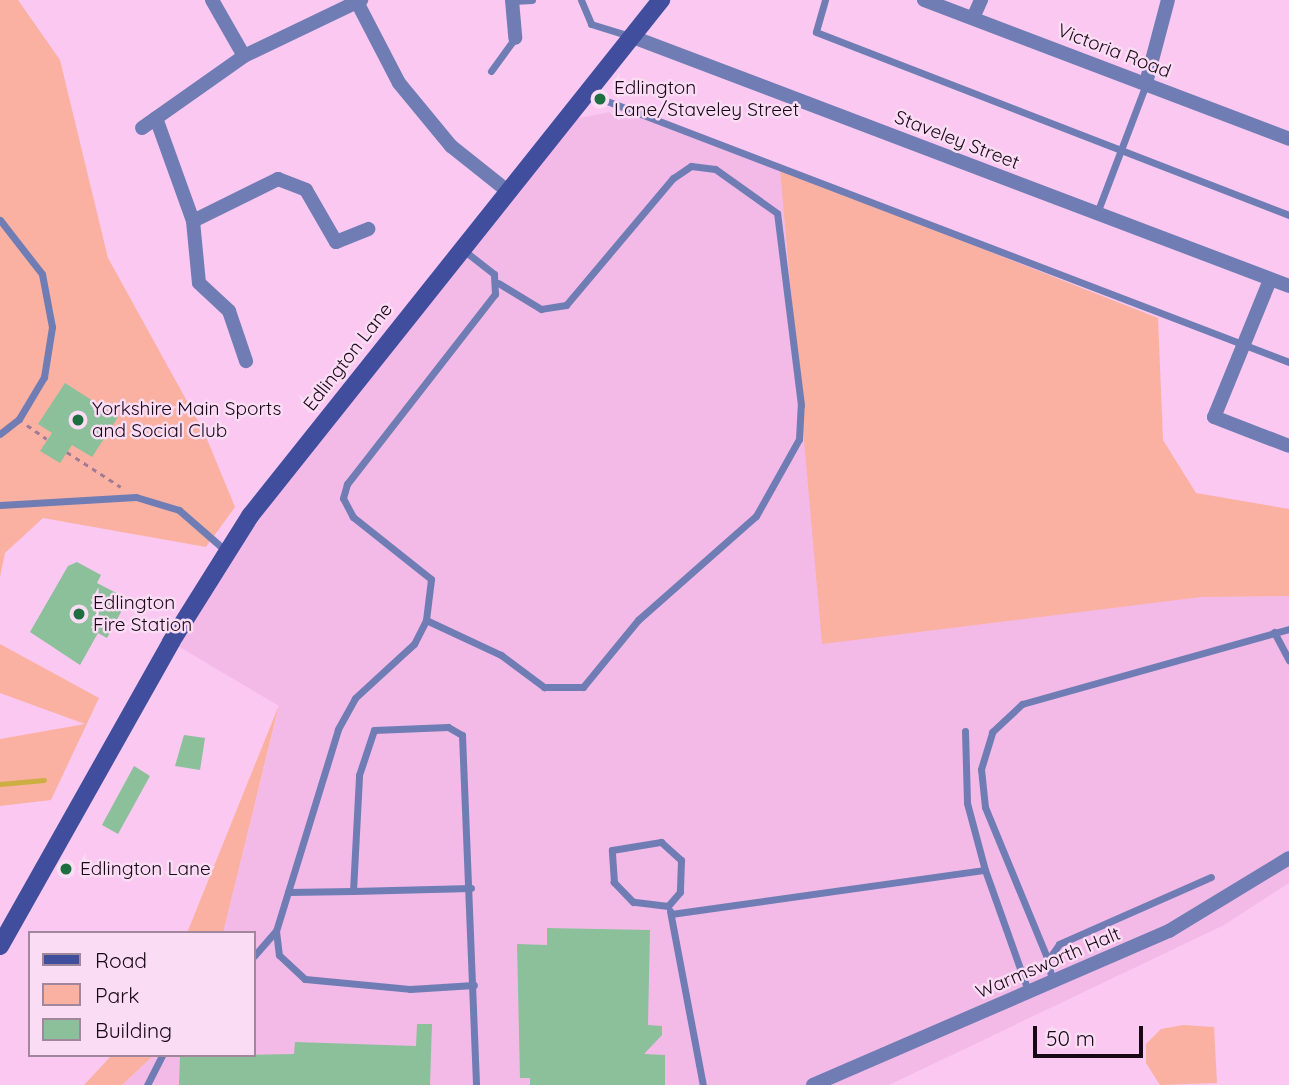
<!DOCTYPE html>
<style>
body{margin:0}
#map{position:relative;width:1289px;height:1085px;overflow:hidden;background:#fac8f0;font-family:Quicksand,sans-serif}
div>[style]{position:absolute}
.built>*{inset:0;background:#f3bae8}
.green>*{inset:0;background:#fab1a1}
.stream>*{height:4.5px;margin:-2.25px;padding:0 2.25px;transform-origin:2.25px;border-radius:2.25px;background:#ccae42}
.building>*{inset:0;background:#8bc09a}
.path>*{height:2.5px;margin-top:-1.25px;transform-origin:0;background:repeating-linear-gradient(90deg,#a07b98 0 5px,transparent 0 10px)}
.service>*{height:7px;margin:-3.5px;padding:0 3.5px;transform-origin:3.5px;border-radius:3.5px;background:#707db4}
.minor>*{height:14px;margin:-7px;padding:0 7px;transform-origin:7px;border-radius:7px;background:#707db4}
.secondary>*{height:18px;margin:-9px;padding:0 9px;transform-origin:9px;border-radius:9px;background:#414e9e}
.dots>*{width:19px;height:19px;translate:-50% -50%;box-sizing:border-box;border:4px solid #fbdcf5;border-radius:50%}
span{translate:-50% -50%;white-space:nowrap;text-align:center;line-height:1.15;-webkit-text-stroke:5px #fbdcf5;paint-order:stroke}
.street-label{font-size:19px;color:#180815}
.poi-label{font-size:19px;color:#180815}
.left{translate:0 -50%;text-align:left}
.legend{position:absolute;left:28px;top:931px;width:228px;height:126px;box-sizing:border-box;background:#fbdcf5;border:2px solid #a0879b;margin:0;padding:9px 12px;list-style:none;font-size:21px;color:#180815}
.legend li{display:flex;align-items:center;gap:14px;height:35px}
.legend b{width:35px;border:2px solid #a0879b}
.scale{position:absolute;left:1033px;top:1026px;width:110px;height:32px;box-sizing:border-box;border:4px solid #180815;border-top:0;padding-left:9px;font-size:21px;line-height:24px;white-space:nowrap;color:#180815;-webkit-text-stroke:5px #fbdcf5;paint-order:stroke}
</style>
<div id="map">
<div class="built">
<i style="clip-path:polygon(627px 109px,780px 169px,1201px 597px,1289px 596px,1289px 883px,1224px 925px,889px 1085px,122px 1085px,154px 1055px,254px 1055px,254px 933px,223px 933px,279px 706px,171px 642px,217px 567px,558px 122px)"></i>
</div>
<div class="green">
<i style="clip-path:polygon(0 0,18px 0,60px 60px,108px 258px,204px 432px,235px 507px,206px 547px,43px 518px,5px 553px,0 577px)"></i>
<i style="clip-path:polygon(780px 169px,1158px 318px,1163px 440px,1196px 493px,1289px 509px,1289px 596px,1201px 597px,822px 644px)"></i>
<i style="clip-path:polygon(0 644px,99px 698px,51px 800px,0 806px,0 739px,85px 724px,0 693px)"></i>
<i style="clip-path:polygon(279px 705px,223px 933px,187px 933px)"></i>
<i style="clip-path:polygon(1183px 1025px,1214px 1027px,1217px 1083px,1160px 1085px,1146px 1063px,1146px 1044px,1161px 1029px)"></i>
<i style="clip-path:polygon(112px 1055px,154px 1055px,122px 1085px,84px 1085px)"></i>
</div>
<div class="stream">
<i style="left:0;top:784px;width:44px;rotate:-5.2deg"></i>
</div>
<div class="building">
<i style="clip-path:polygon(65px 383px,118px 417px,92px 457px,72px 445px,60px 463px,40px 451px,52px 433px,38px 424px)"></i>
<i style="clip-path:polygon(77px 562px,101px 575px,97px 583px,128px 599px,107px 638px,98px 633px,80px 665px,30px 632px,68px 566px)"></i>
<i style="clip-path:polygon(184px 735px,205px 738px,200px 770px,175px 766px)"></i>
<i style="clip-path:polygon(134px 766px,150px 776px,118px 834px,102px 825px)"></i>
<i style="clip-path:polygon(547px 928px,650px 930px,648px 1025px,662px 1026px,662px 1035px,644px 1054px,665px 1055px,665px 1085px,530px 1085px,530px 1078px,520px 1078px,517px 944px,547px 945px)"></i>
<i style="clip-path:polygon(417px 1024px,432px 1024px,430px 1085px,179px 1085px,180px 1056px,294px 1054px,295px 1042px,416px 1046px)"></i>
</div>
<div class="path">
<i style="left:27px;top:425px;width:24px;rotate:35deg"></i>
<i style="left:67px;top:452px;width:64px;rotate:32.9deg"></i>
</div>
<div class="service">
<i style="left:581px;top:0;width:26px;rotate:67deg"></i>
<i style="left:591px;top:24px;width:41px;rotate:17.1deg"></i>
<i style="left:825px;top:0;width:33px;rotate:106deg"></i>
<i style="left:816px;top:32px;width:507px;rotate:21.15deg"></i>
<i style="left:512px;top:1px;width:20px;rotate:-3deg"></i>
<i style="left:491px;top:71px;width:41px;rotate:-54deg"></i>
<i style="left:586px;top:93px;width:753px;rotate:20.94deg"></i>
<i style="left:1097px;top:213px;width:138px;rotate:-69.2deg"></i>
<i style="left:0;top:220px;width:68px;rotate:52.1deg"></i>
<i style="left:42px;top:274px;width:54px;rotate:79.3deg"></i>
<i style="left:52px;top:327px;width:51px;rotate:99.1deg"></i>
<i style="left:44px;top:377px;width:49px;rotate:120.8deg"></i>
<i style="left:19px;top:419px;width:24px;rotate:142deg"></i>
<i style="left:0;top:505px;width:136px;rotate:-3.4deg"></i>
<i style="left:136px;top:497px;width:45px;rotate:16.8deg"></i>
<i style="left:179px;top:510px;width:62px;rotate:41.1deg"></i>
<i style="left:426px;top:620px;width:83px;rotate:25deg"></i>
<i style="left:501px;top:655px;width:54px;rotate:36.7deg"></i>
<i style="left:544px;top:687px;width:39px"></i>
<i style="left:583px;top:687px;width:87px;rotate:-50.6deg"></i>
<i style="left:638px;top:620px;width:157px;rotate:-41.4deg"></i>
<i style="left:756px;top:516px;width:88px;rotate:-60.8deg"></i>
<i style="left:799px;top:439px;width:34px;rotate:-87deg"></i>
<i style="left:801px;top:405px;width:193px;rotate:-97.1deg"></i>
<i style="left:777px;top:213px;width:76px;rotate:-144.6deg"></i>
<i style="left:715px;top:169px;width:24px;rotate:-173deg"></i>
<i style="left:691px;top:166px;width:22px;rotate:146deg"></i>
<i style="left:673px;top:178px;width:166px;rotate:130.1deg"></i>
<i style="left:566px;top:305px;width:25px;rotate:171deg"></i>
<i style="left:541px;top:309px;width:50px;rotate:-148.8deg"></i>
<i style="left:1274px;top:632px;width:32px;rotate:62deg"></i>
<i style="left:965px;top:731px;width:72px;rotate:88.4deg"></i>
<i style="left:967px;top:803px;width:69px;rotate:75deg"></i>
<i style="left:661px;top:842px;width:27px;rotate:42deg"></i>
<i style="left:681px;top:860px;width:32px;rotate:92deg"></i>
<i style="left:680px;top:892px;width:18px;rotate:131deg"></i>
<i style="left:668px;top:906px;width:35px;rotate:-173deg"></i>
<i style="left:633px;top:902px;width:28px;rotate:-134deg"></i>
<i style="left:614px;top:882px;width:32px;rotate:-94deg"></i>
<i style="left:612px;top:850px;width:50px;rotate:-9.3deg"></i>
<i style="left:353px;top:891px;width:118px;rotate:-1.5deg"></i>
<i style="left:288px;top:892px;width:65px;rotate:-0.9deg"></i>
<i style="left:353px;top:891px;width:116px;rotate:-87deg"></i>
<i style="left:359px;top:775px;width:47px;rotate:-71.6deg"></i>
<i style="left:374px;top:730px;width:74px;rotate:-2.3deg"></i>
<i style="left:448px;top:727px;width:16px;rotate:30deg"></i>
<i style="left:462px;top:735px;width:350px;rotate:87.7deg"></i>
<i style="left:670px;top:911px;width:177px;rotate:79.3deg"></i>
<i style="left:671px;top:914px;width:317px;rotate:-8deg"></i>
<i style="left:985px;top:870px;width:128px;rotate:70.4deg"></i>
<i style="left:276px;top:931px;width:24px;rotate:83deg"></i>
<i style="left:279px;top:955px;width:35px;rotate:43deg"></i>
<i style="left:305px;top:979px;width:105px;rotate:5.4deg"></i>
<i style="left:410px;top:989px;width:64px;rotate:-3.6deg"></i>
<i style="left:254px;top:956px;width:33px;rotate:-49deg"></i>
<i style="left:276px;top:931px;width:211px;rotate:-72.9deg"></i>
<i style="left:338px;top:729px;width:35px;rotate:-61deg"></i>
<i style="left:355px;top:698px;width:80px;rotate:-42.5deg"></i>
<i style="left:414px;top:644px;width:27px;rotate:-63deg"></i>
<i style="left:426px;top:620px;width:41px;rotate:-83deg"></i>
<i style="left:431px;top:579px;width:100px;rotate:-141.5deg"></i>
<i style="left:353px;top:517px;width:21px;rotate:-118deg"></i>
<i style="left:343px;top:498px;width:15px;rotate:-74deg"></i>
<i style="left:347px;top:484px;width:241px;rotate:-52.1deg"></i>
<i style="left:495px;top:294px;width:20px;rotate:-93deg"></i>
<i style="left:494px;top:274px;width:41px;rotate:-142deg"></i>
<i style="left:1048px;top:960px;width:165px;rotate:-112.4deg"></i>
<i style="left:985px;top:807px;width:38px;rotate:-96deg"></i>
<i style="left:981px;top:769px;width:39px;rotate:-73deg"></i>
<i style="left:992px;top:732px;width:41px;rotate:-43deg"></i>
<i style="left:1022px;top:704px;width:277px;rotate:-15.7deg"></i>
<i style="left:1052px;top:981px;width:21px;rotate:-101deg"></i>
<i style="left:1048px;top:960px;width:19px;rotate:-55deg"></i>
<i style="left:1059px;top:944px;width:166px;rotate:-23.8deg"></i>
<i style="left:147px;top:1085px;width:34px;rotate:-63deg"></i>
</div>
<div class="minor">
<i style="left:212px;top:0;width:64px;rotate:60.3deg"></i>
<i style="left:512px;top:0;width:38px;rotate:85deg"></i>
<i style="left:924px;top:0;width:391px;rotate:20.8deg"></i>
<i style="left:357px;top:2px;width:91px;rotate:62.6deg"></i>
<i style="left:399px;top:83px;width:82px;rotate:50.5deg"></i>
<i style="left:451px;top:146px;width:69px;rotate:38.5deg"></i>
<i style="left:973px;top:18px;width:20px;rotate:-66deg"></i>
<i style="left:630px;top:36px;width:705px;rotate:20.77deg"></i>
<i style="left:1146px;top:83px;width:86px;rotate:-75.2deg"></i>
<i style="left:156px;top:118px;width:109px;rotate:70.2deg"></i>
<i style="left:193px;top:221px;width:62px;rotate:84.5deg"></i>
<i style="left:199px;top:283px;width:41px;rotate:43deg"></i>
<i style="left:229px;top:311px;width:53px;rotate:71.2deg"></i>
<i style="left:142px;top:128px;width:125px;rotate:-35.2deg"></i>
<i style="left:244px;top:56px;width:130px;rotate:-25.6deg"></i>
<i style="left:193px;top:221px;width:95px;rotate:-26.3deg"></i>
<i style="left:278px;top:179px;width:30px;rotate:21deg"></i>
<i style="left:306px;top:190px;width:60px;rotate:60deg"></i>
<i style="left:336px;top:242px;width:35px;rotate:-22deg"></i>
<i style="left:1270px;top:280px;width:148px;rotate:112.2deg"></i>
<i style="left:1214px;top:417px;width:80px;rotate:21.1deg"></i>
<i style="left:813px;top:1085px;width:388px;rotate:-23.4deg"></i>
<i style="left:1169px;top:931px;width:140px;rotate:-31.3deg"></i>
</div>
<div class="secondary">
<i style="left:0;top:946px;width:349px;rotate:-60.6deg"></i>
<i style="left:171px;top:642px;width:149px;rotate:-57.9deg"></i>
<i style="left:250px;top:516px;width:660px;rotate:-51.46deg"></i>
</div>
<div class="dots">
<i style="left:600px;top:99px;background:#1e6f40"></i>
<i style="left:78px;top:420px;background:#1e6f40"></i>
<i style="left:79px;top:614px;background:#1e6f40"></i>
<i style="left:66px;top:869px;background:#1e6f40"></i>
</div>
<div class="street-label">
<span style="left:1114px;top:51px;rotate:21deg">Victoria Road</span>
<span style="left:957px;top:140px;rotate:21deg">Staveley Street</span>
<span style="left:348px;top:357px;rotate:-52deg">Edlington Lane</span>
<span style="left:1048px;top:963px;rotate:-23deg">Warmsworth Halt</span>
</div>
<div class="poi-label">
<span class="left" style="left:614px;top:99px">Edlington<br>Lane/Staveley Street</span>
<span class="left" style="left:92px;top:420px">Yorkshire Main Sports<br>and Social Club</span>
<span class="left" style="left:93px;top:614px">Edlington<br>Fire Station</span>
<span class="left" style="left:80px;top:869px">Edlington Lane</span>
</div>
<ul class="legend">
<li><b style="height:9px;background:#414e9e"></b>Road</li>
<li><b style="height:19px;background:#fab1a1"></b>Park</li>
<li><b style="height:19px;background:#8bc09a"></b>Building</li>
</ul>
<div class="scale">50 m</div>
</div>
